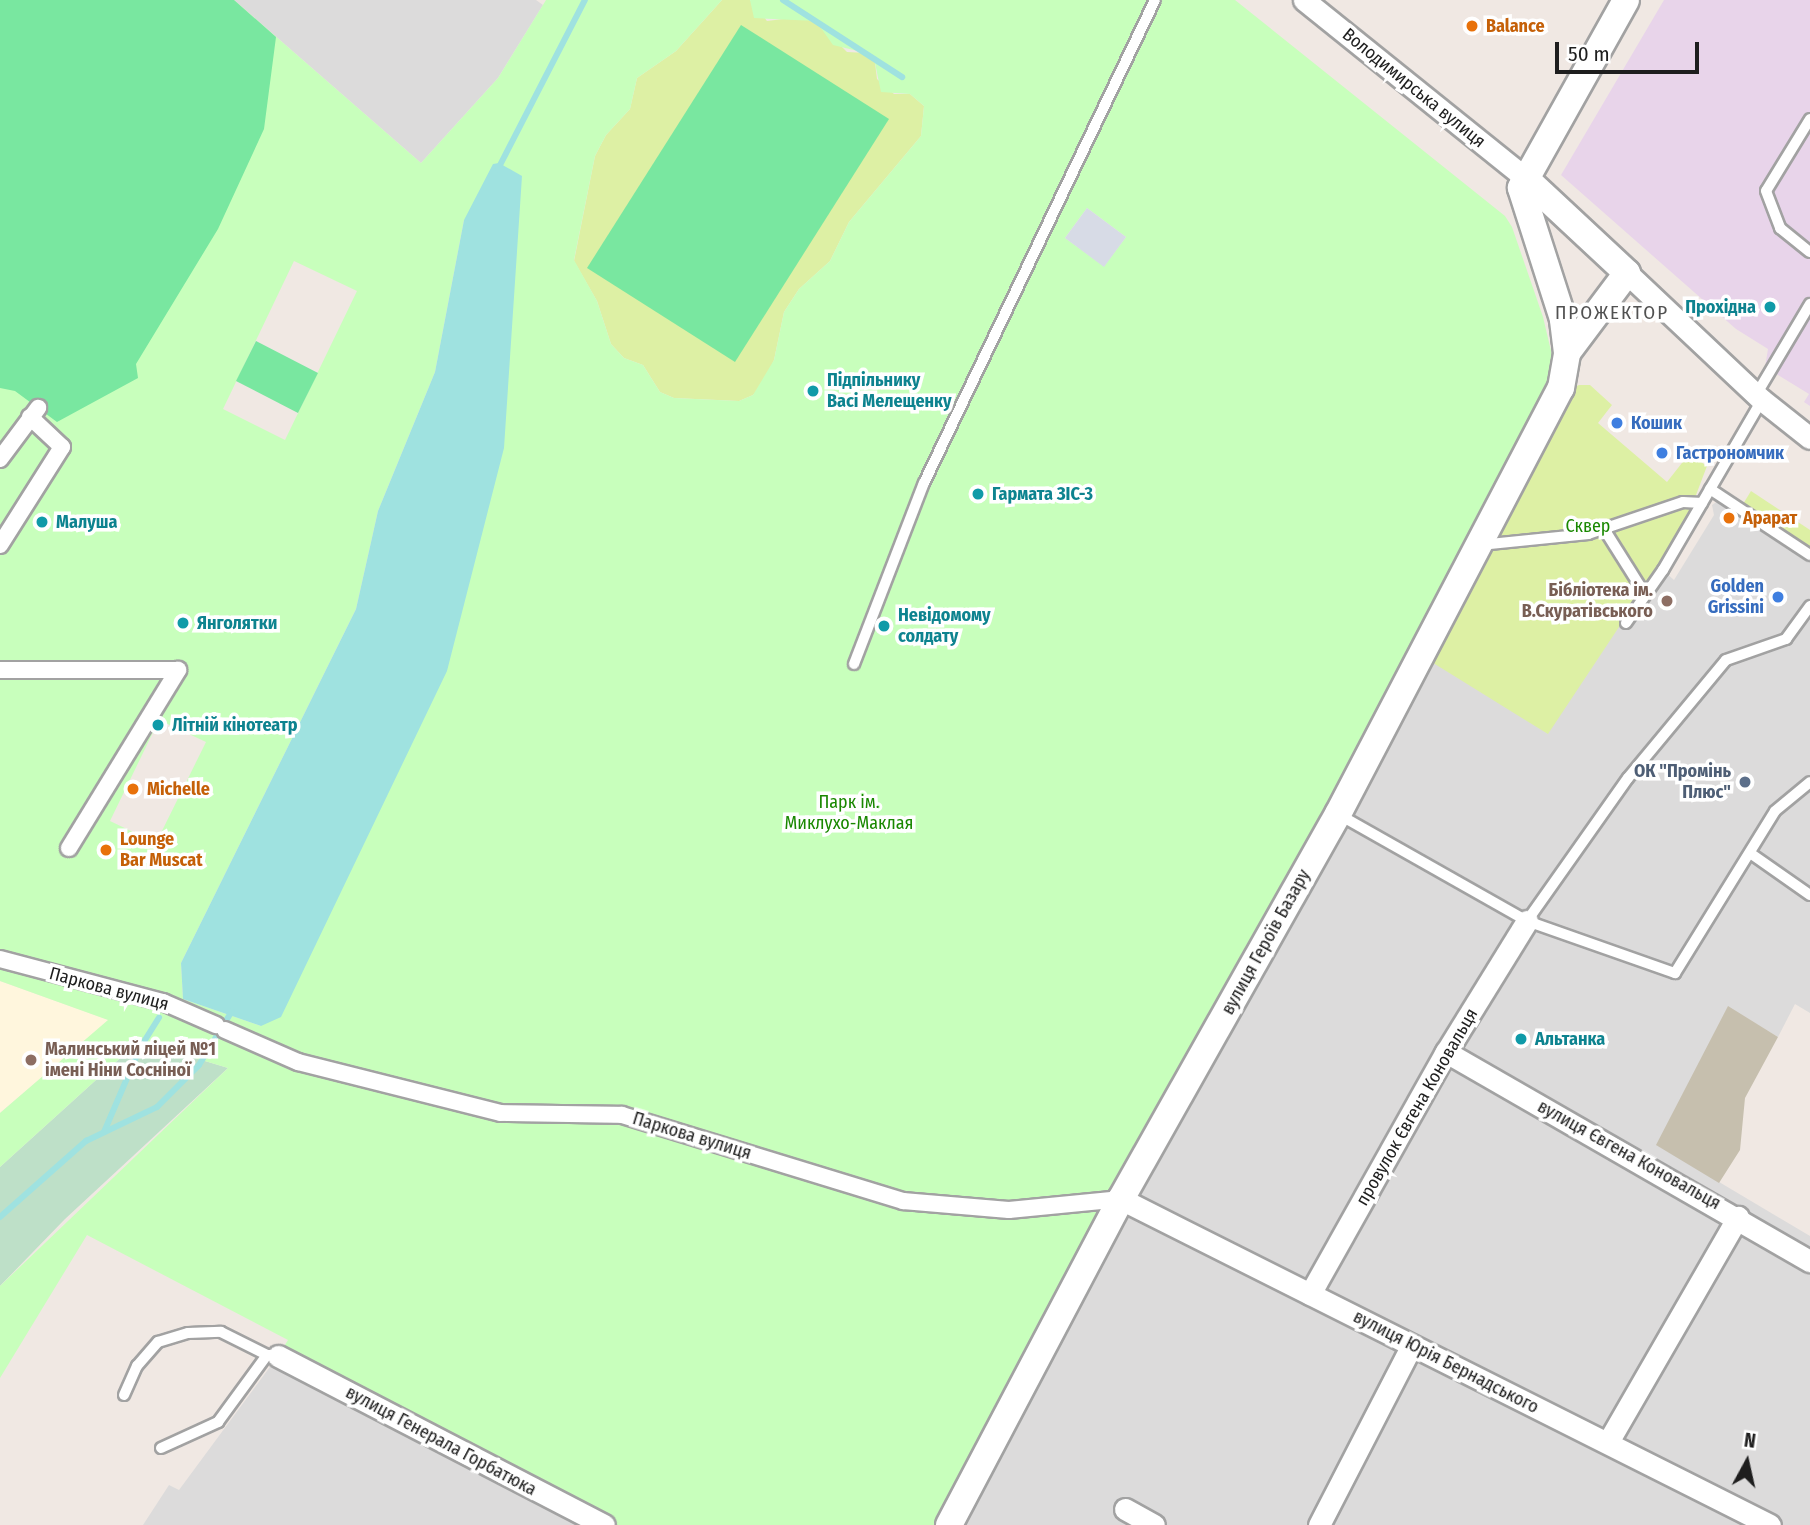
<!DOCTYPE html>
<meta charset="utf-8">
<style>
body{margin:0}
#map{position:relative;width:1810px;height:1525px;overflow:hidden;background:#f0e8e3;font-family:"Fira Sans Condensed",sans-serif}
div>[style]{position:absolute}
.residential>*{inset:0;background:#dcdbdb}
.industrial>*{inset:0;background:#e8d4ea}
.education>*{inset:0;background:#fff6dd}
.construction>*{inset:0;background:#c6bfae}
.grass>*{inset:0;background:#ddf0a4}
.wetland>*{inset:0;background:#bee0c8}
.park>*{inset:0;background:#c8ffbc}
.pitch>*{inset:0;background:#79e7a0}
.plaza>*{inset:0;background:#d7dbe6}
.water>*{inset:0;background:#9fe2e0}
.stream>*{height:6px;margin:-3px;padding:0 3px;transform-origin:3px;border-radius:3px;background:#9fe2e0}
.roads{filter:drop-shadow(2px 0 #a2a2a2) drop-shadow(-2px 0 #a2a2a2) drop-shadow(0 2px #a2a2a2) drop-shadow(0 -2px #a2a2a2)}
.service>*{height:10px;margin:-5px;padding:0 5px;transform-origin:5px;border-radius:5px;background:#fff}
.pedestrian>*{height:16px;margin:-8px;padding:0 8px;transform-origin:8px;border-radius:8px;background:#fff}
.minor>*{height:21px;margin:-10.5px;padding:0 10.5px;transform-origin:10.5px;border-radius:10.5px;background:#fff}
.tertiary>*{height:26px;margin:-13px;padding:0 13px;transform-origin:13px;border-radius:13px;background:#fff}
.dots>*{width:19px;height:19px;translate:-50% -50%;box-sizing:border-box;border:4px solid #fff;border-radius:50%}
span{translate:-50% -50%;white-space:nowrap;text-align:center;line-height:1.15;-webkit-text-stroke:7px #fff;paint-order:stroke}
.food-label{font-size:18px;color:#c56008;font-weight:700}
.left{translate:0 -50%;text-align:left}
.street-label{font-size:18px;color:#1e1e1e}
.culture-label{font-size:18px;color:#0d838f;font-weight:700}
.right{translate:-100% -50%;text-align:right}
.shop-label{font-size:18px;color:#366cbe;font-weight:700}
.park-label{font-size:18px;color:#198800}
.education-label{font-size:18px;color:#785e54;font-weight:700}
.service-label{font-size:18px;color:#4e5e75;font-weight:700}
.neighbourhood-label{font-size:19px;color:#515151;letter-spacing:2px}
.north{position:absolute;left:1712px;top:1427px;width:70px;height:70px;-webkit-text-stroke:5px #fff;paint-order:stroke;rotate:8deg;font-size:19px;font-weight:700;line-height:28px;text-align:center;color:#1e1e1e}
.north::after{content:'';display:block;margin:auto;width:24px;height:32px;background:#1e1e1e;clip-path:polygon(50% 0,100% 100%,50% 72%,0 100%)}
.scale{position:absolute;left:1555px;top:42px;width:144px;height:32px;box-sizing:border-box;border:4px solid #1e1e1e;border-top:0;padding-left:9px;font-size:21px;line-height:24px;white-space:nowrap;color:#1e1e1e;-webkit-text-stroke:5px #fff;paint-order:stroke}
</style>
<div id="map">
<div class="residential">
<i style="clip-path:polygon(234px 0,536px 0,543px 5px,498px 78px,421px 163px)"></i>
<i style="clip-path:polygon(1728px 494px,1810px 548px,1810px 1013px,1795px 1004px,1778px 1037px,1728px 1007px,1657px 1145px,1810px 1236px,1810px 1525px,949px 1525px,1421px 656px,1615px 629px,1658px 566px,1674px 580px,1714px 515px,1712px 505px)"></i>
<i style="clip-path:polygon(278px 1356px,604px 1525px,143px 1525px,169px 1485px,179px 1490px)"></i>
</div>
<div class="industrial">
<i style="clip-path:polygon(1664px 0,1810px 0,1810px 406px,1804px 402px,1809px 394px,1765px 367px,1768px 349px,1736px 329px,1561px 175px)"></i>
</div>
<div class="education">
<i style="clip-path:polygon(0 981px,109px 1020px,0 1113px)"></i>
</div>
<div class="construction">
<i style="clip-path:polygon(1728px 1006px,1778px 1037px,1745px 1098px,1740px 1150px,1719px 1183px,1656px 1145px)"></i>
</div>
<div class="grass">
<i style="clip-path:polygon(722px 0,750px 0,767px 21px,799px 17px,816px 21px,847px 52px,866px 53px,875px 63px,877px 79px,894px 94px,910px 94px,924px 106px,921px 136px,849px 222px,830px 261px,799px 289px,784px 312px,774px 360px,763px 384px,753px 395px,739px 401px,674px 398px,660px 392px,643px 365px,624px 358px,611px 344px,597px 301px,574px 261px,595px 156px,606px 135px,630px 109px,637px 78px,676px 51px)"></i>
<i style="clip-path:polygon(1579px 385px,1590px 385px,1612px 405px,1598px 423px,1667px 482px,1689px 454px,1707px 466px,1682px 532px,1548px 734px,1430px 661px,1570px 389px)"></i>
<i style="clip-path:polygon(1751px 491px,1810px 530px,1810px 548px,1743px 504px)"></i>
</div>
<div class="wetland">
<i style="clip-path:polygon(139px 1041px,228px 1068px,65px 1219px,0 1286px,0 1167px)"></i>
</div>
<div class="park">
<i style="clip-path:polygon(evenodd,0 0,234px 0,421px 163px,498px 78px,546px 0,722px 0,676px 51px,637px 78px,630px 109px,606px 135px,595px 156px,574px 260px,597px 301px,611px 344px,624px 358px,643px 365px,660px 392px,674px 398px,739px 401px,753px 395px,774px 360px,784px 312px,799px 289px,830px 261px,849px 222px,921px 136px,924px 106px,910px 94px,881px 92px,875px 63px,866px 53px,833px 45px,816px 21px,754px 18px,750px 0,1235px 0,1505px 216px,1512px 227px,1543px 317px,1560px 389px,949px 1525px,604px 1525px,278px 1356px,288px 1340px,87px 1235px,0 1378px,0 1286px,228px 1068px,139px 1041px,0 1167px,0 1113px,108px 1020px,0 981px,0 0,522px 176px,261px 1026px,183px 999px,181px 963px,356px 609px,378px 511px,435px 372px,464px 220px,522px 176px,0 0,1087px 208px,1126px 237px,1104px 266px,1065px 238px,1087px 208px,0 0,294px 261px,357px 291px,285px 440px,223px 409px,294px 261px,0 0,159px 720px,206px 742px,156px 843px,110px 821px,159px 720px)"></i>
</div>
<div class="pitch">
<i style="clip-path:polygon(0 0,234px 0,276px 37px,264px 129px,218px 229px,136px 364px,138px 378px,57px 422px,15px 391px,0 388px)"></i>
<i style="clip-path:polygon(741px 25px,889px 119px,735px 362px,587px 268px)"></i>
<i style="clip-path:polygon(256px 341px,318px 373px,298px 413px,236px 381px)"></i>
</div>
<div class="plaza">
<i style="clip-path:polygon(1087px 208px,1126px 237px,1104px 267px,1065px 238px)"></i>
</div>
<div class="water">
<i style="clip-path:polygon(499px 163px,522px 176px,504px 448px,447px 671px,281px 1017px,261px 1026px,183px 999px,181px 963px,356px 609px,378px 511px,435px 372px,464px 220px,493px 164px)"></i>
</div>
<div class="stream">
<i style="left:783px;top:0;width:142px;rotate:32.9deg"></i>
<i style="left:498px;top:169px;width:190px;rotate:-62.8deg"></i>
<i style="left:104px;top:1132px;width:91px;rotate:-66.8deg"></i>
<i style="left:140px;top:1048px;width:36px;rotate:-58deg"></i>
<i style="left:0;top:1217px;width:115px;rotate:-41.5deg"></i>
<i style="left:86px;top:1141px;width:79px;rotate:-25.6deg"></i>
<i style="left:157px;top:1107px;width:59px;rotate:-45deg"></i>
<i style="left:199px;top:1065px;width:63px;rotate:-58.6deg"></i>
</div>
<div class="roads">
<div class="service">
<i style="left:1810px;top:119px;width:84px;rotate:121.4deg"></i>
<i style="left:1766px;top:191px;width:40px;rotate:69deg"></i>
<i style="left:1780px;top:228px;width:38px;rotate:39deg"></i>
<i style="left:1756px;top:395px;width:106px;rotate:-59.3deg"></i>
<i style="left:1710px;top:489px;width:120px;rotate:33.4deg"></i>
<i style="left:1604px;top:529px;width:77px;rotate:57.8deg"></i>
<i style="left:1480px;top:545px;width:109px;rotate:-5.8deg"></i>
<i style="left:1588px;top:534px;width:100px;rotate:-18.6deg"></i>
<i style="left:1683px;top:502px;width:19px;rotate:3deg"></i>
<i style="left:1626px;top:623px;width:65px;rotate:-55.1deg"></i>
<i style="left:1663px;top:570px;width:197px;rotate:-59.8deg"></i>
<i style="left:854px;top:664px;width:194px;rotate:-68.9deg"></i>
<i style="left:924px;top:483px;width:535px;rotate:-64.44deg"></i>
<i style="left:1338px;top:814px;width:217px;rotate:29.5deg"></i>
<i style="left:1527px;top:921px;width:157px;rotate:19.4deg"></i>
<i style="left:1675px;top:973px;width:190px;rotate:-58.3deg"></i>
<i style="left:1775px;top:811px;width:45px;rotate:-39.6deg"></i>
<i style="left:1750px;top:853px;width:73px;rotate:35deg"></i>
<i style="left:1527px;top:921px;width:175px;rotate:-54.8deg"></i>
<i style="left:1628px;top:778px;width:153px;rotate:-50.3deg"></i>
<i style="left:1726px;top:660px;width:64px;rotate:-19.3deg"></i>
<i style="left:1786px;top:639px;width:41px;rotate:-54deg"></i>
<i style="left:124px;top:1395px;width:32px;rotate:-66deg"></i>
<i style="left:137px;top:1366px;width:32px;rotate:-49deg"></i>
<i style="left:158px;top:1342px;width:31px;rotate:-17deg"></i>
<i style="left:188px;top:1333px;width:33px;rotate:-2deg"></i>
<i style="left:221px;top:1332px;width:51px;rotate:26.6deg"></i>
<i style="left:161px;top:1448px;width:63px;rotate:-24.5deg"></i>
<i style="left:218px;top:1422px;width:83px;rotate:-53.8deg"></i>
<i style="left:267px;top:1355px;width:5px"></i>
</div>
<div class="pedestrian">
<i style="left:0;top:459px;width:64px;rotate:-53.3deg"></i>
<i style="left:0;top:545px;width:116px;rotate:-57.7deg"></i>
<i style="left:62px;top:447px;width:44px;rotate:-136.8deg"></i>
<i style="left:0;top:670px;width:178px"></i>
<i style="left:69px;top:848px;width:209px;rotate:-58.5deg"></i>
<i style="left:0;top:959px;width:169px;rotate:14.8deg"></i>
<i style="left:163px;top:1002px;width:58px;rotate:23.5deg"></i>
<i style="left:225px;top:1030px;width:80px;rotate:23.7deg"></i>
<i style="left:298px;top:1062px;width:209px;rotate:14.1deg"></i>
<i style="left:501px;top:1113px;width:121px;rotate:0.9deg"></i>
<i style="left:622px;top:1115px;width:294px;rotate:17deg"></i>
<i style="left:903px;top:1201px;width:106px;rotate:4.9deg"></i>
<i style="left:1009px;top:1210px;width:113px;rotate:-5.6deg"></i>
</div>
<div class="minor">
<i style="left:1304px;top:0;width:281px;rotate:38.8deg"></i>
<i style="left:1627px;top:273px;width:185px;rotate:43.3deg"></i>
<i style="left:1762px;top:400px;width:61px;rotate:38.4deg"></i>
<i style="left:1446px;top:1052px;width:420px;rotate:29.9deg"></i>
<i style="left:1121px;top:1199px;width:726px;rotate:26.67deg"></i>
<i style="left:1310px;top:1294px;width:278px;rotate:-60.7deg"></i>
<i style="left:1446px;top:1052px;width:154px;rotate:-58.3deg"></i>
<i style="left:278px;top:1356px;width:367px;rotate:27.4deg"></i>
<i style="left:1608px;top:1442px;width:260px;rotate:-60deg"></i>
<i style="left:1125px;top:1509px;width:33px;rotate:29deg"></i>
<i style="left:1319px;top:1525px;width:200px;rotate:-62.7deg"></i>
</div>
<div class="tertiary">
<i style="left:1523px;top:176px;width:142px;rotate:43deg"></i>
<i style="left:1627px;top:273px;width:100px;rotate:126.9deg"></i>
<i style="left:949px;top:1525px;width:369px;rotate:-62.2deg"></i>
<i style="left:1121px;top:1199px;width:442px;rotate:-60.6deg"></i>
<i style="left:1338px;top:814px;width:481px;rotate:-62.4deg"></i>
<i style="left:1561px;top:388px;width:36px;rotate:-80deg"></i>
<i style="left:1567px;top:353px;width:34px;rotate:-97deg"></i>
<i style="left:1563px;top:319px;width:138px;rotate:-107.8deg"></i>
<i style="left:1521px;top:188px;width:215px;rotate:-60.8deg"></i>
</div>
</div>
<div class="dots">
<i style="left:1472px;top:26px;background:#e8710a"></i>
<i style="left:1770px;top:307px;background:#0f9aa8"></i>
<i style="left:813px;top:391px;background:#0f9aa8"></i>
<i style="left:1617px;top:423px;background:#3f7fe0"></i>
<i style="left:1662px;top:453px;background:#3f7fe0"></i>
<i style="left:978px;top:494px;background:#0f9aa8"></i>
<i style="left:1729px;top:518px;background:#e8710a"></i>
<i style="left:42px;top:522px;background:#0f9aa8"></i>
<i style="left:1778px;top:597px;background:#3f7fe0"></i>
<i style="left:1667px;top:601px;background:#8d6e63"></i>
<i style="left:183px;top:623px;background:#0f9aa8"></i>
<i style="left:884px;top:626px;background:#0f9aa8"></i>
<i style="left:158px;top:725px;background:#0f9aa8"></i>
<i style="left:1745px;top:782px;background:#5c6f8a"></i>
<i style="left:133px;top:789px;background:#e8710a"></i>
<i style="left:106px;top:850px;background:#e8710a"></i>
<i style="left:1521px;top:1039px;background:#0f9aa8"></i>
<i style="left:31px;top:1060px;background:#8d6e63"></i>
</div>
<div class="food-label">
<span class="left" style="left:1486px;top:26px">Balance</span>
<span class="left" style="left:1743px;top:518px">Арарат</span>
<span class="left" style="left:147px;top:789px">Michelle</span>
<span class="left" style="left:120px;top:850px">Lounge<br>Bar Muscat</span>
</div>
<div class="street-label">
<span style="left:1414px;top:88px;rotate:39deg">Володимирська вулиця</span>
<span style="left:1266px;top:942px;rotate:-61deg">вулиця Героїв Базару</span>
<span style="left:109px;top:989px;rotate:15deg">Паркова вулиця</span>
<span style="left:1417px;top:1107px;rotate:-60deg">провулок Євгена Коновальця</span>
<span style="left:692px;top:1136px;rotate:17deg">Паркова вулиця</span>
<span style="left:1629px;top:1155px;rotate:29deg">вулиця Євгена Коновальця</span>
<span style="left:1446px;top:1362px;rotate:27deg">вулиця Юрія Бернадського</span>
<span style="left:441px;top:1441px;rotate:28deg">вулиця Генерала Горбатюка</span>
</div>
<div class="culture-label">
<span class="right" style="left:1756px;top:307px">Прохідна</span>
<span class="left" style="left:827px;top:391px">Підпільнику<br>Васі Мелещенку</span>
<span class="left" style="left:992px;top:494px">Гармата ЗІС-3</span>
<span class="left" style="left:56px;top:522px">Малуша</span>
<span class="left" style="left:898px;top:626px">Невідомому<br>солдату</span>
<span class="left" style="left:197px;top:623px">Янголятки</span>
<span class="left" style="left:172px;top:725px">Літній кінотеатр</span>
<span class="left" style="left:1535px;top:1039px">Альтанка</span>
</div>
<div class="shop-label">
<span class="left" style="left:1631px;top:423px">Кошик</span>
<span class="left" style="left:1676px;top:453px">Гастрономчик</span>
<span class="right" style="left:1764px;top:597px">Golden<br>Grissini</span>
</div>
<div class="park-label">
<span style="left:1588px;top:526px">Сквер</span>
<span style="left:849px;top:813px">Парк ім.<br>Миклухо-Маклая</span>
</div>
<div class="education-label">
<span class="right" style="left:1653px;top:601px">Бібліотека ім.<br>В.Скуратівського</span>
<span class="left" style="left:45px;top:1060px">Малинський ліцей №1<br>імені Ніни Сосніної</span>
</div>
<div class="service-label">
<span class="right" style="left:1731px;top:782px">ОК "Промінь<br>Плюс"</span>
</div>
<div class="neighbourhood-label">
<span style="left:1612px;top:313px">ПРОЖЕКТОР</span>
</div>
<div class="north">N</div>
<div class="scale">50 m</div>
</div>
